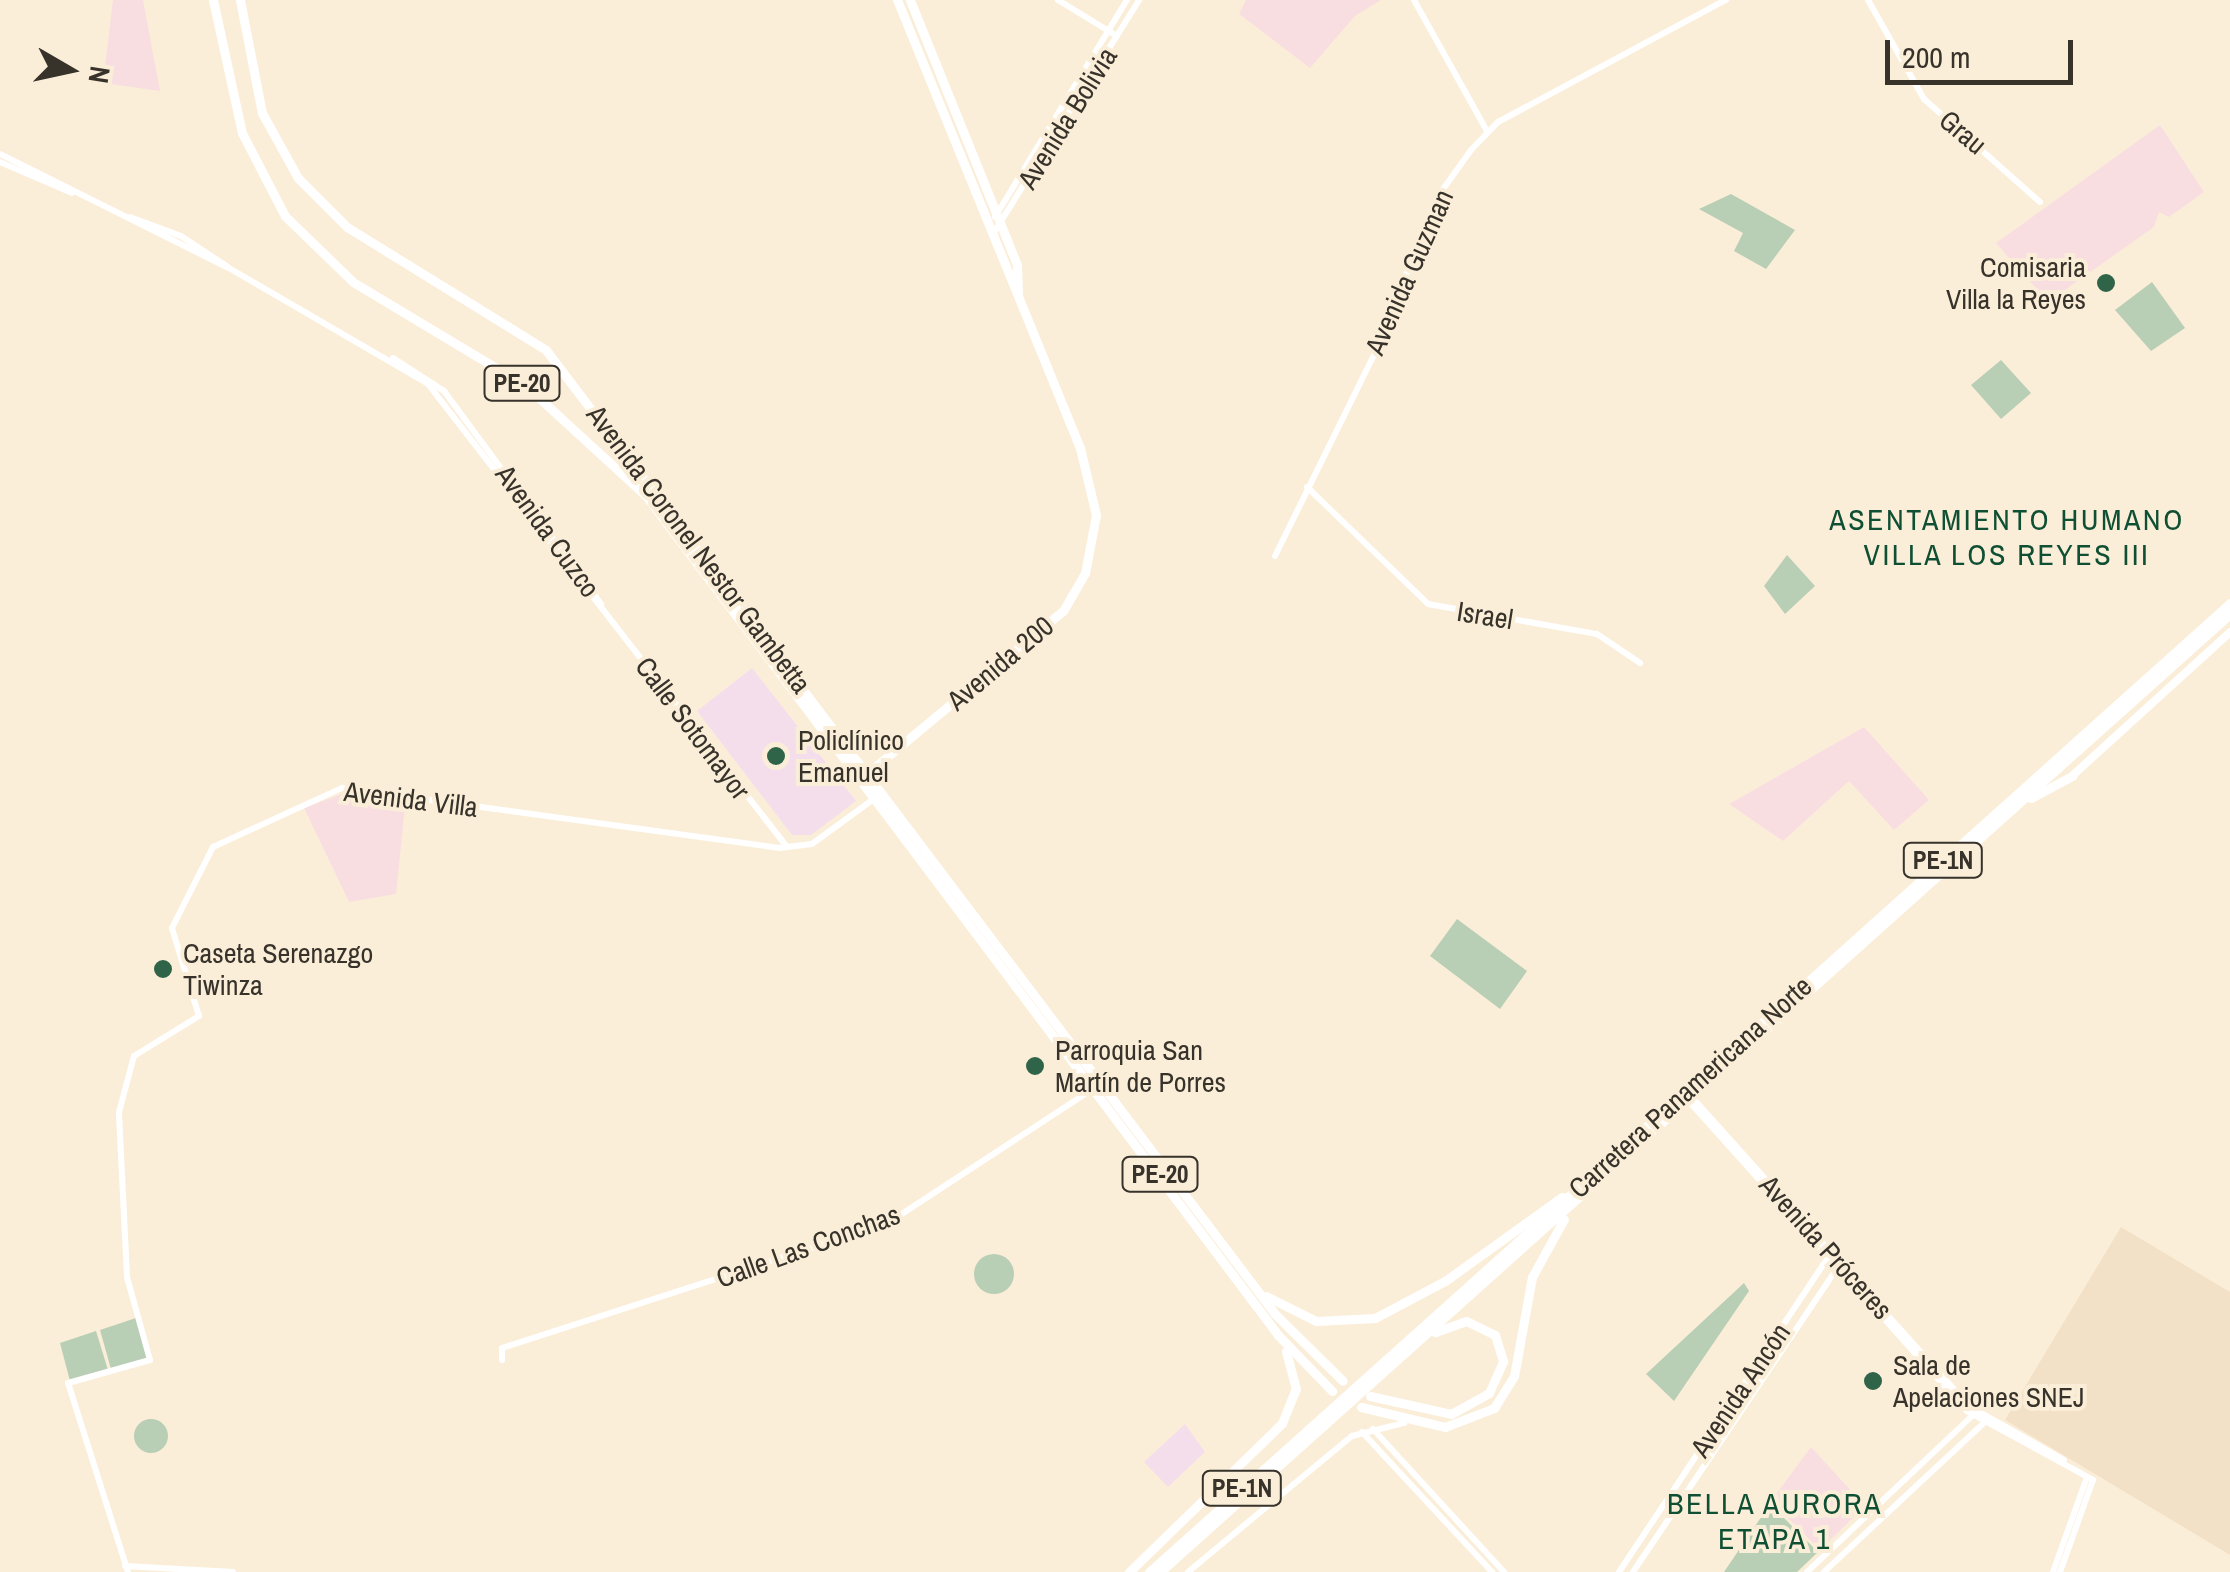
<!DOCTYPE html>
<meta charset="utf-8">
<style>
body{margin:0}
#map{position:relative;width:2230px;height:1572px;overflow:hidden;background:#fbeed9;font-family:"Archivo Narrow",sans-serif}
div>[style]{position:absolute}
.built>*{inset:0;background:#f3e1c7}
.education>*{inset:0;background:#f9dee1}
.medical>*{inset:0;background:#f4deec}
.green>*{inset:0;background:#b8ceb5}
.round{border-radius:50%}
.tertiary>*{height:6px;margin:-3px;padding:0 3px;transform-origin:3px;border-radius:3px;background:#fff}
.secondary>*{height:8px;margin:-4px;padding:0 4px;transform-origin:4px;border-radius:4px;background:#fff}
.primary>*{height:9px;margin:-4.5px;padding:0 4.5px;transform-origin:4.5px;border-radius:4.5px;background:#fff}
.trunk>*{height:9px;margin:-4.5px;padding:0 4.5px;transform-origin:4.5px;border-radius:4.5px;background:#fff}
.dots>*{width:28px;height:28px;translate:-50% -50%;box-sizing:border-box;border:5px solid #fbeed9;border-radius:50%}
span{translate:-50% -50%;white-space:nowrap;text-align:center;line-height:1.15;-webkit-text-stroke:8px #fbeed9;paint-order:stroke}
.shield-label span{padding:2px 8px;background:#fbeed9;border:2px solid;border-radius:8px;-webkit-text-stroke-width:0}
.shield-label{font-size:25px;color:#37322a;font-weight:700}
.street-label{font-size:28px;color:#37322a}
.poi-label{font-size:28px;color:#37322a}
.right{translate:-100% -50%;text-align:right}
.left{translate:0 -50%;text-align:left}
.neighbourhood-label{font-size:30px;color:#0f4f33;letter-spacing:2.5px}
.north{position:absolute;left:20px;top:20px;width:100px;height:100px;-webkit-text-stroke:8px #fbeed9;paint-order:stroke;rotate:99deg;font-size:28px;font-weight:700;line-height:40px;text-align:center;color:#37322a}
.north::after{content:'';display:block;margin:auto;width:35px;height:45px;background:#37322a;clip-path:polygon(50% 0,100% 100%,50% 72%,0 100%)}
.scale{position:absolute;left:1885px;top:40px;width:188px;height:45px;box-sizing:border-box;border:5px solid #37322a;border-top:0;padding-left:12px;font-size:30px;line-height:35px;white-space:nowrap;color:#37322a;-webkit-text-stroke:8px #fbeed9;paint-order:stroke}
</style>
<div id="map">
<div class="built">
<i style="clip-path:polygon(2121px 1227px,2230px 1292px,2230px 1555px,2005px 1420px)"></i>
</div>
<div class="education">
<i style="clip-path:polygon(113px 0,143px 0,160px 91px,103px 83px)"></i>
<i style="clip-path:polygon(1246px 0,1381px 0,1355px 16px,1310px 68px,1239px 14px)"></i>
<i style="clip-path:polygon(2160px 125px,2204px 192px,2169px 217px,2159px 212px,2154px 227px,2048px 302px,1996px 243px)"></i>
<i style="clip-path:polygon(1864px 727px,1929px 800px,1894px 830px,1849px 781px,1783px 841px,1729px 804px)"></i>
<i style="clip-path:polygon(345px 793px,405px 807px,396px 894px,349px 902px,304px 808px)"></i>
<i style="clip-path:polygon(1811px 1447px,1865px 1506px,1820px 1550px,1771px 1501px)"></i>
</div>
<div class="medical">
<i style="clip-path:polygon(752px 668px,856px 801px,811px 835px,792px 835px,697px 711px)"></i>
<i style="clip-path:polygon(1185px 1424px,1205px 1452px,1168px 1487px,1144px 1462px)"></i>
</div>
<div class="green">
<i style="clip-path:polygon(1731px 194px,1795px 230px,1766px 269px,1734px 251px,1743px 233px,1699px 209px)"></i>
<i style="clip-path:polygon(2152px 282px,2185px 328px,2151px 351px,2115px 310px)"></i>
<i style="clip-path:polygon(2001px 360px,2031px 393px,2001px 419px,1971px 385px)"></i>
<i style="clip-path:polygon(1787px 555px,1815px 586px,1785px 614px,1764px 586px)"></i>
<i style="clip-path:polygon(1457px 919px,1527px 971px,1500px 1009px,1430px 956px)"></i>
<i class="round" style="left:974px;top:1254px;width:40px;height:40px"></i>
<i style="clip-path:polygon(1744px 1283px,1749px 1291px,1674px 1401px,1646px 1374px)"></i>
<i style="clip-path:polygon(139px 1317px,150px 1360px,111px 1369px,100px 1330px)"></i>
<i style="clip-path:polygon(96px 1331px,108px 1370px,70px 1381px,60px 1343px)"></i>
<i class="round" style="left:134px;top:1419px;width:34px;height:34px"></i>
<i style="clip-path:polygon(1770px 1504px,1818px 1552px,1797px 1572px,1724px 1572px)"></i>
</div>
<div class="tertiary">
<i style="left:1058px;top:0;width:69px;rotate:31.4deg"></i>
<i style="left:1414px;top:0;width:150px;rotate:60.9deg"></i>
<i style="left:1868px;top:0;width:114px;rotate:60.5deg"></i>
<i style="left:1924px;top:99px;width:155px;rotate:41.6deg"></i>
<i style="left:0;top:154px;width:256px;rotate:26.5deg"></i>
<i style="left:229px;top:268px;width:230px;rotate:30.2deg"></i>
<i style="left:428px;top:384px;width:586px;rotate:52.21deg"></i>
<i style="left:0;top:162px;width:78px;rotate:23.3deg"></i>
<i style="left:130px;top:217px;width:54px;rotate:20.4deg"></i>
<i style="left:181px;top:236px;width:56px;rotate:33.4deg"></i>
<i style="left:995px;top:217px;width:254px;rotate:-58.7deg"></i>
<i style="left:993px;top:234px;width:276px;rotate:-58deg"></i>
<i style="left:393px;top:358px;width:61px;rotate:32.9deg"></i>
<i style="left:444px;top:391px;width:265px;rotate:53.6deg"></i>
<i style="left:1307px;top:487px;width:168px;rotate:44deg"></i>
<i style="left:1428px;top:604px;width:172px;rotate:10.1deg"></i>
<i style="left:1597px;top:634px;width:52px;rotate:34deg"></i>
<i style="left:1275px;top:556px;width:226px;rotate:-63.8deg"></i>
<i style="left:1375px;top:353px;width:166px;rotate:-68.4deg"></i>
<i style="left:1436px;top:199px;width:60px;rotate:-54.5deg"></i>
<i style="left:1471px;top:150px;width:39px;rotate:-46deg"></i>
<i style="left:1498px;top:122px;width:259px;rotate:-28.2deg"></i>
<i style="left:1690px;top:1095px;width:418px;rotate:48.1deg"></i>
<i style="left:1969px;top:1406px;width:109px;rotate:29.6deg"></i>
<i style="left:1686px;top:1098px;width:421px;rotate:48.1deg"></i>
<i style="left:1967px;top:1411px;width:144px;rotate:28.7deg"></i>
<i style="left:502px;top:1360px;width:12px;rotate:-90deg"></i>
<i style="left:502px;top:1348px;width:406px;rotate:-17.9deg"></i>
<i style="left:888px;top:1223px;width:256px;rotate:-33.2deg"></i>
<i style="left:1373px;top:1429px;width:194px;rotate:47.5deg"></i>
<i style="left:1362px;top:1432px;width:191px;rotate:47.1deg"></i>
<i style="left:125px;top:1566px;width:108px;rotate:3.2deg"></i>
<i style="left:128px;top:1572px;width:198px;rotate:-107.6deg"></i>
<i style="left:68px;top:1383px;width:85px;rotate:-15.7deg"></i>
<i style="left:150px;top:1360px;width:86px;rotate:-105.5deg"></i>
<i style="left:127px;top:1277px;width:165px;rotate:-92.8deg"></i>
<i style="left:119px;top:1112px;width:58px;rotate:-75deg"></i>
<i style="left:134px;top:1056px;width:76px;rotate:-31.6deg"></i>
<i style="left:199px;top:1016px;width:92px;rotate:-107.1deg"></i>
<i style="left:172px;top:928px;width:91px;rotate:-63.2deg"></i>
<i style="left:213px;top:847px;width:142px;rotate:-24.6deg"></i>
<i style="left:342px;top:788px;width:441px;rotate:7.8deg"></i>
<i style="left:779px;top:848px;width:33px;rotate:-7deg"></i>
<i style="left:812px;top:844px;width:78px;rotate:-36.1deg"></i>
<i style="left:1188px;top:1572px;width:213px;rotate:-39.7deg"></i>
<i style="left:1352px;top:1436px;width:54px;rotate:-14deg"></i>
<i style="left:1619px;top:1572px;width:377px;rotate:-56.4deg"></i>
<i style="left:1633px;top:1572px;width:366px;rotate:-56.1deg"></i>
<i style="left:1807px;top:1572px;width:228px;rotate:-43.4deg"></i>
<i style="left:1824px;top:1572px;width:224px;rotate:-43deg"></i>
<i style="left:2053px;top:1572px;width:101px;rotate:-70.3deg"></i>
<i style="left:2060px;top:1572px;width:98px;rotate:-70.3deg"></i>
</div>
<div class="secondary">
<i style="left:2072px;top:776px;width:214px;rotate:-42.3deg"></i>
</div>
<div class="primary">
<i style="left:910px;top:0;width:286px;rotate:68deg"></i>
<i style="left:1017px;top:265px;width:27px;rotate:88deg"></i>
<i style="left:864px;top:776px;width:259px;rotate:-39.7deg"></i>
<i style="left:1063px;top:611px;width:44px;rotate:-59.9deg"></i>
<i style="left:1085px;top:573px;width:59px;rotate:-79.3deg"></i>
<i style="left:1096px;top:515px;width:69px;rotate:-103.4deg"></i>
<i style="left:1080px;top:448px;width:484px;rotate:-112.2deg"></i>
</div>
<div class="trunk">
<i style="left:213px;top:0;width:136px;rotate:77.7deg"></i>
<i style="left:242px;top:133px;width:93px;rotate:62.6deg"></i>
<i style="left:285px;top:216px;width:95px;rotate:44.1deg"></i>
<i style="left:353px;top:282px;width:202px;rotate:31deg"></i>
<i style="left:526px;top:386px;width:164px;rotate:42.5deg"></i>
<i style="left:647px;top:497px;width:1049px;rotate:53.02deg"></i>
<i style="left:1278px;top:1335px;width:78px;rotate:46deg"></i>
<i style="left:240px;top:0;width:115px;rotate:79deg"></i>
<i style="left:262px;top:113px;width:74px;rotate:61deg"></i>
<i style="left:298px;top:178px;width:69px;rotate:45deg"></i>
<i style="left:347px;top:227px;width:234px;rotate:31.7deg"></i>
<i style="left:546px;top:350px;width:1209px;rotate:52.9deg"></i>
<i style="left:1275px;top:1314px;width:95px;rotate:44.6deg"></i>
<i style="left:2031px;top:798px;width:47px;rotate:-28.2deg"></i>
<i style="left:1266px;top:1296px;width:56px;rotate:26.6deg"></i>
<i style="left:1316px;top:1321px;width:59px;rotate:-2.9deg"></i>
<i style="left:1375px;top:1318px;width:79px;rotate:-27.9deg"></i>
<i style="left:1445px;top:1281px;width:144px;rotate:-35.7deg"></i>
<i style="left:1370px;top:1396px;width:83px;rotate:12.5deg"></i>
<i style="left:1451px;top:1414px;width:43px;rotate:-28.9deg"></i>
<i style="left:1489px;top:1393px;width:35px;rotate:-66deg"></i>
<i style="left:1503px;top:1361px;width:27px;rotate:-107deg"></i>
<i style="left:1495px;top:1335px;width:32px;rotate:-154deg"></i>
<i style="left:1466px;top:1321px;width:33px;rotate:160deg"></i>
<i style="left:1361px;top:1407px;width:86px;rotate:13.4deg"></i>
<i style="left:1445px;top:1427px;width:53px;rotate:-21.2deg"></i>
<i style="left:1494px;top:1408px;width:38px;rotate:-58deg"></i>
<i style="left:1514px;top:1376px;width:101px;rotate:-79.7deg"></i>
<i style="left:1532px;top:1277px;width:66px;rotate:-61.1deg"></i>
<i style="left:1129px;top:1572px;width:214px;rotate:-44.2deg"></i>
<i style="left:1282px;top:1423px;width:37px;rotate:-68deg"></i>
<i style="left:1296px;top:1389px;width:39px;rotate:-105deg"></i>
<i style="left:1149px;top:1572px;width:1452px;rotate:-41.87deg"></i>
<i style="left:1160px;top:1572px;width:1436px;rotate:-41.84deg"></i>
</div>
<div class="dots">
<i style="left:2106px;top:283px;background:#306449"></i>
<i style="left:776px;top:756px;background:#306449"></i>
<i style="left:163px;top:969px;background:#306449"></i>
<i style="left:1035px;top:1066px;background:#306449"></i>
<i style="left:1873px;top:1381px;background:#306449"></i>
</div>
<div class="shield-label">
<span style="left:522px;top:383px">PE-20</span>
<span style="left:1943px;top:860px">PE-1N</span>
<span style="left:1160px;top:1174px">PE-20</span>
<span style="left:1242px;top:1488px">PE-1N</span>
</div>
<div class="street-label">
<span style="left:1067px;top:118px;rotate:-58deg">Avenida Bolivia</span>
<span style="left:1963px;top:132px;rotate:40deg">Grau</span>
<span style="left:1409px;top:272px;rotate:-66deg">Avenida Guzman</span>
<span style="left:548px;top:531px;rotate:54deg">Avenida Cuzco</span>
<span style="left:699px;top:549px;rotate:53deg">Avenida Coronel Nestor Gambetta</span>
<span style="left:1485px;top:615px;rotate:9deg">Israel</span>
<span style="left:1000px;top:663px;rotate:-40deg">Avenida 200</span>
<span style="left:693px;top:728px;rotate:53deg">Calle Sotomayor</span>
<span style="left:411px;top:799px;rotate:7deg">Avenida Villa</span>
<span style="left:1690px;top:1087px;rotate:-42deg">Carretera Panamericana Norte</span>
<span style="left:808px;top:1246px;rotate:-20deg">Calle Las Conchas</span>
<span style="left:1826px;top:1247px;rotate:48deg">Avenida Próceres</span>
<span style="left:1740px;top:1390px;rotate:-56deg">Avenida Ancón</span>
</div>
<div class="poi-label">
<span class="right" style="left:2086px;top:283px">Comisaria<br>Villa la Reyes</span>
<span class="left" style="left:798px;top:756px">Policlínico<br>Emanuel</span>
<span class="left" style="left:183px;top:969px">Caseta Serenazgo<br>Tiwinza</span>
<span class="left" style="left:1055px;top:1066px">Parroquia San<br>Martín de Porres</span>
<span class="left" style="left:1893px;top:1381px">Sala de<br>Apelaciones SNEJ</span>
</div>
<div class="neighbourhood-label">
<span style="left:2007px;top:536px">ASENTAMIENTO HUMANO<br>VILLA LOS REYES III</span>
<span style="left:1775px;top:1520px">BELLA AURORA<br>ETAPA 1</span>
</div>
<div class="north">N</div>
<div class="scale">200 m</div>
</div>
